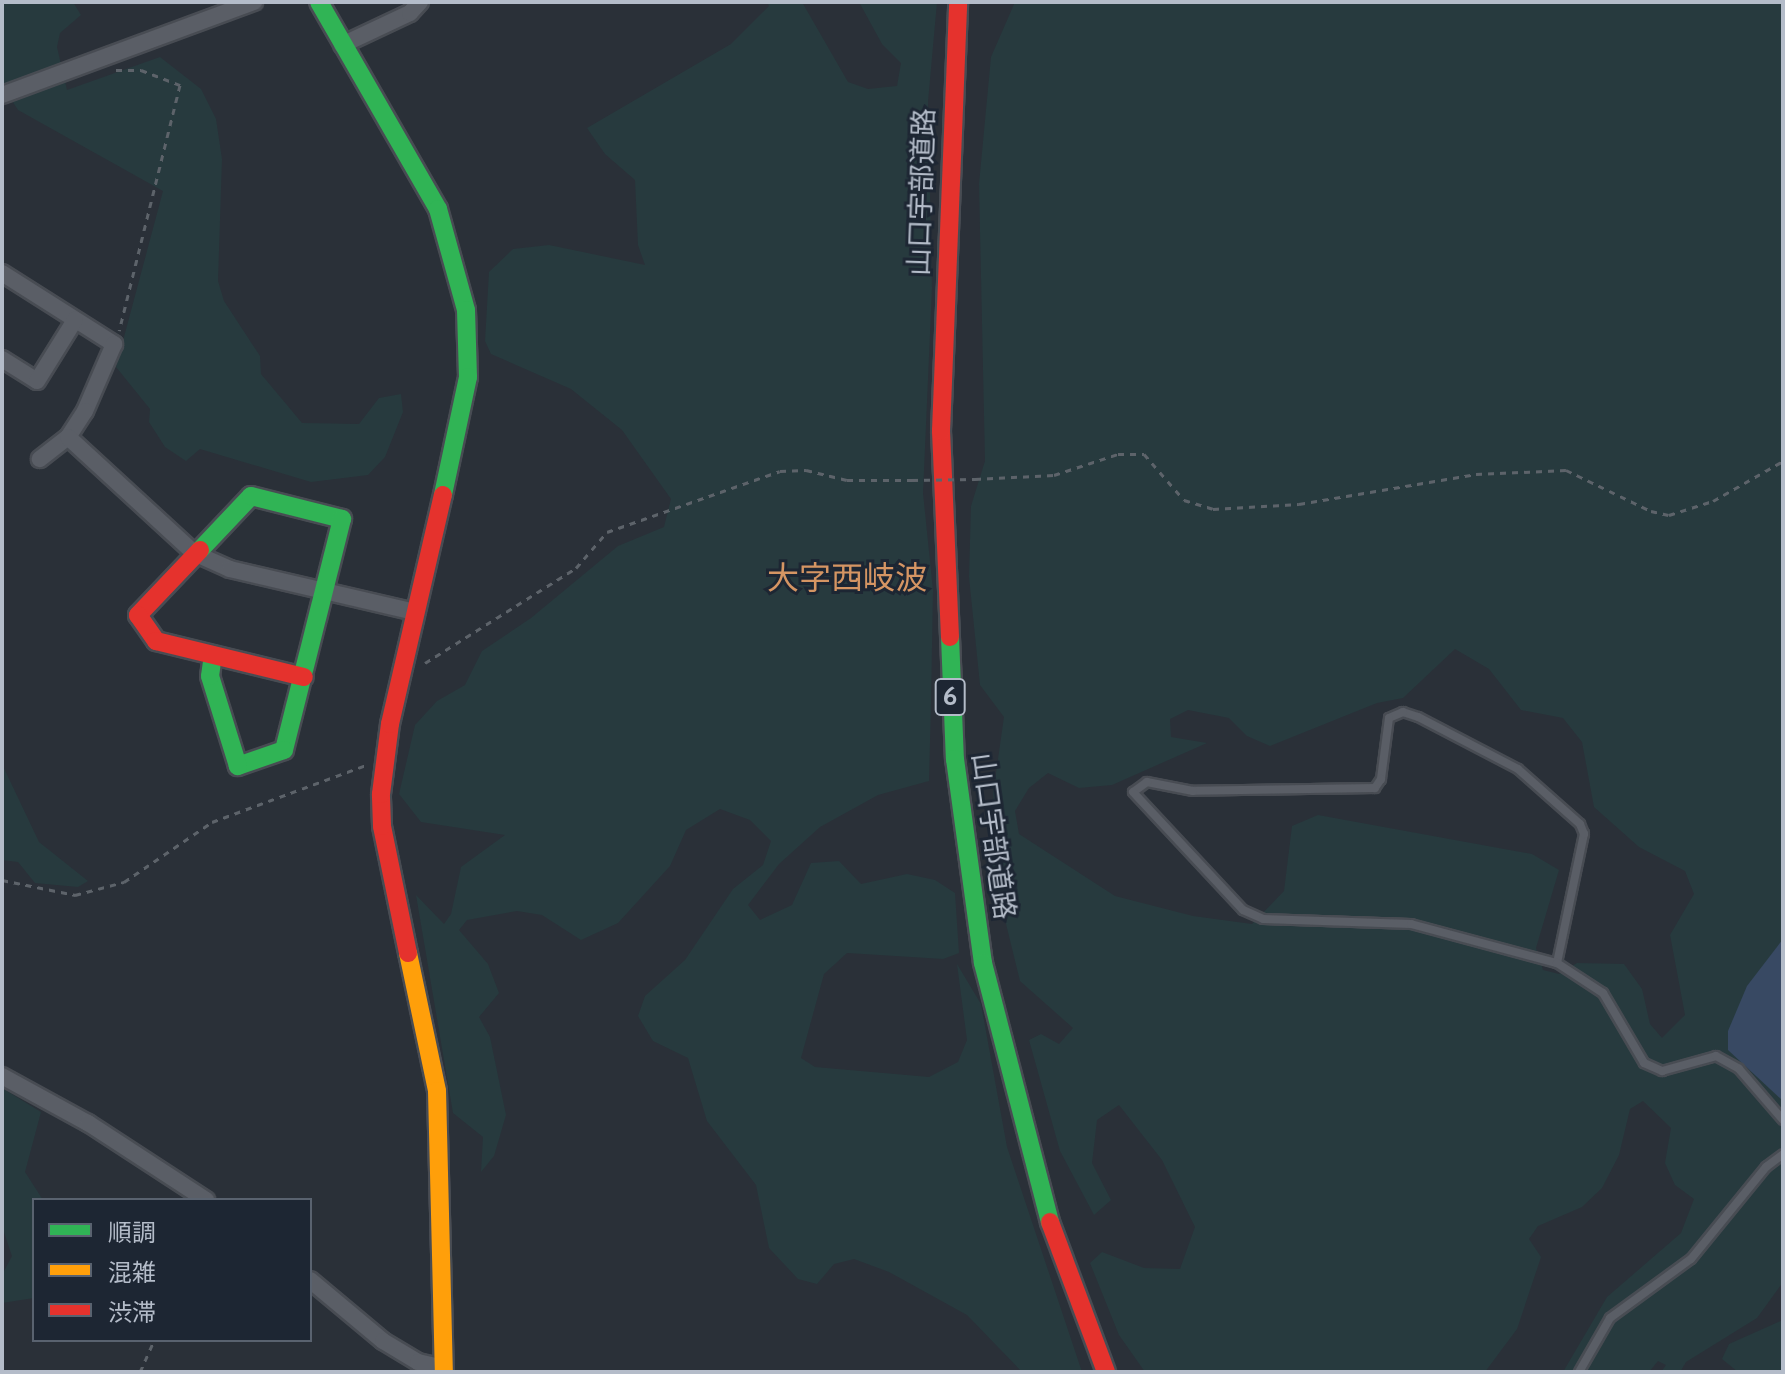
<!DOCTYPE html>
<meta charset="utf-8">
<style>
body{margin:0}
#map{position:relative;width:1785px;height:1374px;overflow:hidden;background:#2a3038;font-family:Cabin,"Noto Sans JP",sans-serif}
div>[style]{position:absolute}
.green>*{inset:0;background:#273a3e}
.water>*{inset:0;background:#384963}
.path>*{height:3px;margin-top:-1.5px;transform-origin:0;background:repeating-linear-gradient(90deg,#5d636a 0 6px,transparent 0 12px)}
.roads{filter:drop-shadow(2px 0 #484c53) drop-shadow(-2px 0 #484c53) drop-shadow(0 2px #484c53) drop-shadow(0 -2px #484c53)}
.lane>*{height:8px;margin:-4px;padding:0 4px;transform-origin:4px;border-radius:4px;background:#5a5e66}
.street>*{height:16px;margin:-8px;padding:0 8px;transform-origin:8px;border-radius:8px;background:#5a5e66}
.fast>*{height:18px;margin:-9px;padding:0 9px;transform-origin:9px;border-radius:9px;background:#30b455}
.slow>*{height:18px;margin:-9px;padding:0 9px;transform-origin:9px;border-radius:9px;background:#ff9f0a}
.jam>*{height:18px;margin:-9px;padding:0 9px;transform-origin:9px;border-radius:9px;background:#e5322d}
.path-bridge>*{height:3px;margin-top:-1.5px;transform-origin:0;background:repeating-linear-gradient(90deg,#5d636a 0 6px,transparent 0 12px)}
span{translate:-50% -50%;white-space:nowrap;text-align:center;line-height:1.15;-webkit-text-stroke:6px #1d2633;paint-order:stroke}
.shield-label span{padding:2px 6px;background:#1d2633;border:2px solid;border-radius:6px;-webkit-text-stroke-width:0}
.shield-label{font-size:26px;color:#b4bcc9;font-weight:700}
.street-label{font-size:28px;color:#b4bcc9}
.quarter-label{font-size:32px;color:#d59563}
.frame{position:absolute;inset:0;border:4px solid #b4bcc9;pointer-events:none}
.legend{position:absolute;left:32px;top:1198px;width:280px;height:144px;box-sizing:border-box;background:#1d2633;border:2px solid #59626f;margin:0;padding:10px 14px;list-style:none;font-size:24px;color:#b4bcc9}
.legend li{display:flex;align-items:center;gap:16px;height:40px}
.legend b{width:40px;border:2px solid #59626f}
</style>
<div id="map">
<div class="green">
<i style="clip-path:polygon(2px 2px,73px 2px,81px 15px,60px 33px,57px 47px,67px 90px,160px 57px,201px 89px,216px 119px,222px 159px,218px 281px,224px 301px,260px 356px,261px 374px,302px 423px,359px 424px,379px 398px,401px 394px,403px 412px,385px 457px,368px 475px,311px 482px,200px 449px,186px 461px,165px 447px,149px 422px,150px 409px,116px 367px,163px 191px,18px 110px,7px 93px,2px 95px)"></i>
<i style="clip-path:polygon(767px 2px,802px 2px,848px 82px,868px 89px,897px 86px,901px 63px,882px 44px,859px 2px,937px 2px,928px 102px,932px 288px,923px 493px,933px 590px,931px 703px,929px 781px,878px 795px,820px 827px,779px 864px,748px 905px,760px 920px,792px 905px,811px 863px,839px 861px,861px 884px,907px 874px,935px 880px,955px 893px,959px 953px,943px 959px,847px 953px,824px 974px,801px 1058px,815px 1067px,929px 1077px,958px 1062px,967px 1040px,957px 964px,981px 1004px,1007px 1147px,1082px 1372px,1022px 1372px,967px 1315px,889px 1272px,854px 1259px,834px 1264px,817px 1284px,798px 1279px,769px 1248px,756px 1185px,707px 1121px,688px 1058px,653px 1041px,638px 1016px,645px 996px,685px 960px,733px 889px,763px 865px,771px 841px,750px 820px,720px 809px,686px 830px,670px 866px,618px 923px,581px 940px,542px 915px,517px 911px,467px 920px,459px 930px,488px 964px,499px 993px,479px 1017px,490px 1037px,506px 1115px,494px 1156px,481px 1172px,483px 1137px,453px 1113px,416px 895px,444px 924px,451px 914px,461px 867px,505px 835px,421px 822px,399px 794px,415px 725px,437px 701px,465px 685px,482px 651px,531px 618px,618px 546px,664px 527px,671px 499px,622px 430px,571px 389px,491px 354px,485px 341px,489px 272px,513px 249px,549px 245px,645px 265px,638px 245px,635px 180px,605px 154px,587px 128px,731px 44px,769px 6px)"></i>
<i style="clip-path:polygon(evenodd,1015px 2px,1783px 2px,1783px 1282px,1757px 1318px,1686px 1362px,1680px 1372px,1661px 1372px,1666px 1365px,1658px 1361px,1649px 1372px,1563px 1372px,1607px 1297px,1681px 1233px,1694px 1199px,1675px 1185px,1665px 1163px,1671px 1128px,1643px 1101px,1630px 1109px,1619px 1155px,1602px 1188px,1582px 1207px,1538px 1226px,1529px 1239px,1541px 1257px,1517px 1329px,1485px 1372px,1145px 1372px,1119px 1335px,1090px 1263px,1102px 1252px,1144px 1268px,1180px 1269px,1195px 1227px,1162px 1160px,1119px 1105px,1097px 1120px,1092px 1163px,1111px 1200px,1094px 1215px,1060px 1151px,1029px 1040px,1041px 1034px,1059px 1044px,1073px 1028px,1020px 981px,992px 867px,999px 840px,993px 794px,1004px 717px,980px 685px,969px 577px,971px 506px,985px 461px,979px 184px,991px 57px,1015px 2px,1455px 649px,1489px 669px,1521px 710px,1563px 718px,1582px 742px,1594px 807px,1639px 847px,1685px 871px,1694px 894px,1670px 935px,1685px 1015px,1662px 1038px,1650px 1024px,1642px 989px,1624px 964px,1577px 963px,1559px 974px,1543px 970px,1536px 948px,1559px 870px,1532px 854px,1318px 815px,1292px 826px,1284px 891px,1252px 924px,1193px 916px,1115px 896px,1019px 834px,1015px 811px,1029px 788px,1048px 773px,1079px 788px,1112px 785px,1207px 743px,1171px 737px,1170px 719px,1188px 710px,1229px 718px,1247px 736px,1270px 746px,1377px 703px,1403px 698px,1455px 649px)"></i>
<i style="clip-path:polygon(2px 764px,39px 842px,88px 881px,78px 887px,35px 883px,18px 862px,2px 860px)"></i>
<i style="clip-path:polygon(2px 1088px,41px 1112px,25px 1172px,43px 1200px,34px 1200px,34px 1298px,2px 1303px,2px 1275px,12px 1256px,2px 1226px)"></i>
<i style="clip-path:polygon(1783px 1320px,1783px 1372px,1738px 1372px,1722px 1359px,1729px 1344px)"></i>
</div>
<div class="water">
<i style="clip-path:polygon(1783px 939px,1783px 1101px,1728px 1050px,1728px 1031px,1747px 986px)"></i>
</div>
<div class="path">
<i style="left:116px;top:70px;width:25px"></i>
<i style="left:141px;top:70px;width:42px;rotate:21deg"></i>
<i style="left:180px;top:85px;width:253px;rotate:103.9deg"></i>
<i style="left:975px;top:479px;width:79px;rotate:-2.9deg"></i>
<i style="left:1054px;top:475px;width:67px;rotate:-18.2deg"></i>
<i style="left:1118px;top:454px;width:26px"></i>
<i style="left:1144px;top:454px;width:61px;rotate:49deg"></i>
<i style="left:1184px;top:500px;width:30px;rotate:17deg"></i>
<i style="left:1213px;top:509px;width:86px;rotate:-3.3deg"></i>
<i style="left:1299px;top:504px;width:180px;rotate:-9.6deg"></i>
<i style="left:1476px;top:474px;width:90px;rotate:-2.5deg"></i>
<i style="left:1566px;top:470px;width:94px;rotate:25.8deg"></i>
<i style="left:1651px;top:511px;width:18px;rotate:13deg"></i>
<i style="left:1669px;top:515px;width:46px;rotate:-17.7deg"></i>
<i style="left:1713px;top:501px;width:81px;rotate:-29.7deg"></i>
<i style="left:425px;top:663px;width:178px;rotate:-32.2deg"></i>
<i style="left:576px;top:568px;width:48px;rotate:-49.3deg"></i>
<i style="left:607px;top:532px;width:183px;rotate:-19.4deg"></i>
<i style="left:780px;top:471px;width:26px;rotate:-2deg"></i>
<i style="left:806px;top:470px;width:42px;rotate:13.7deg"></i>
<i style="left:847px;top:480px;width:65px"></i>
<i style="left:2px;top:880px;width:75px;rotate:11.6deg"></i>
<i style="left:75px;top:895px;width:51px;rotate:-14.9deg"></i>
<i style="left:124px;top:882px;width:107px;rotate:-34.3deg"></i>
<i style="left:212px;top:822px;width:164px;rotate:-20.3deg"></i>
<i style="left:140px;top:1372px;width:35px;rotate:-66deg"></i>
</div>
<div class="roads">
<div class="lane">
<i style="left:1557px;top:963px;width:132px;rotate:-78.2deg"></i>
<i style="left:1584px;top:834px;width:11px;rotate:-112deg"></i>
<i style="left:1580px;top:824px;width:83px;rotate:-138.4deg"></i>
<i style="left:1518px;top:769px;width:113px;rotate:-152.5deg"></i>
<i style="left:1418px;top:717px;width:16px;rotate:-162deg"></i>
<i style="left:1403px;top:712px;width:15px;rotate:157deg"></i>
<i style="left:1389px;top:718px;width:62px;rotate:97.5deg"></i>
<i style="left:1381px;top:779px;width:11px;rotate:124deg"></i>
<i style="left:1375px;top:788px;width:182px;rotate:179.1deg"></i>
<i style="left:1193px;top:791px;width:47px;rotate:-168.9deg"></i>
<i style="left:1147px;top:782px;width:17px;rotate:144deg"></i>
<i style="left:1133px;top:792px;width:161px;rotate:47deg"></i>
<i style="left:1243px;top:910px;width:22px;rotate:24deg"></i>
<i style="left:1263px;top:919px;width:148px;rotate:1.9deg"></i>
<i style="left:1411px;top:924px;width:151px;rotate:15deg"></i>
<i style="left:1557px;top:963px;width:55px;rotate:33.1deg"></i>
<i style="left:1603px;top:993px;width:81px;rotate:59.6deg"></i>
<i style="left:1644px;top:1063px;width:20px;rotate:24deg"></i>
<i style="left:1662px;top:1071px;width:56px;rotate:-15.5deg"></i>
<i style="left:1716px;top:1056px;width:26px;rotate:29deg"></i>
<i style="left:1739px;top:1069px;width:67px;rotate:49.2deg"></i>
<i style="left:1579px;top:1372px;width:62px;rotate:-60.1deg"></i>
<i style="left:1610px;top:1318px;width:100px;rotate:-36.1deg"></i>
<i style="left:1691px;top:1259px;width:119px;rotate:-50.8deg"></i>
<i style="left:1766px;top:1167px;width:21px;rotate:-37deg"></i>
</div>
<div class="street">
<i style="left:342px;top:45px;width:75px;rotate:-25.2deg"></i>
<i style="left:410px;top:13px;width:15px;rotate:-48deg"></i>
<i style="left:2px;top:95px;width:269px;rotate:-20.3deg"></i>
<i style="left:2px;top:273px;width:133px;rotate:32.4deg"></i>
<i style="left:114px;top:344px;width:73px;rotate:113.4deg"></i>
<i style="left:85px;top:411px;width:31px;rotate:123deg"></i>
<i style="left:68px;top:437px;width:36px;rotate:142deg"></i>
<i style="left:2px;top:359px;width:41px;rotate:32.2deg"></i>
<i style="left:37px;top:381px;width:72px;rotate:-58.1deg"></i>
<i style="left:68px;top:437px;width:171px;rotate:42.6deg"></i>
<i style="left:194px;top:553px;width:39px;rotate:24deg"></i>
<i style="left:230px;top:569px;width:190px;rotate:13.1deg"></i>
<i style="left:2px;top:1076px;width:98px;rotate:28.7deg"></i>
<i style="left:88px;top:1123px;width:141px;rotate:33.1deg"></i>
<i style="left:310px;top:1280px;width:95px;rotate:39.9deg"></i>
<i style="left:383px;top:1341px;width:41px;rotate:31deg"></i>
<i style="left:418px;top:1362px;width:27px;rotate:13deg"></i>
</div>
<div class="fast">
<i style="left:319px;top:2px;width:239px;rotate:60.1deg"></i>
<i style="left:438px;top:209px;width:105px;rotate:74.5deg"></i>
<i style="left:466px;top:310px;width:67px;rotate:88.3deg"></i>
<i style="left:468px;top:377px;width:121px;rotate:102deg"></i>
<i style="left:200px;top:550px;width:74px;rotate:-46.6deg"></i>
<i style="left:251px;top:496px;width:94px;rotate:14.2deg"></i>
<i style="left:342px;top:519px;width:238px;rotate:104.1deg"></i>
<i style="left:284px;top:750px;width:49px;rotate:160.8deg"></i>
<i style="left:238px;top:766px;width:94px;rotate:-107.3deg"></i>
<i style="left:210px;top:676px;width:21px;rotate:-82deg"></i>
<i style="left:950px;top:637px;width:122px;rotate:87.7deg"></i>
<i style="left:955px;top:759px;width:206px;rotate:82.2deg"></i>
<i style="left:983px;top:963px;width:268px;rotate:75.5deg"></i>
</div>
<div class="slow">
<i style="left:408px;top:953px;width:141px;rotate:78.1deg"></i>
<i style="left:437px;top:1091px;width:281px;rotate:88.6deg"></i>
</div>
<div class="jam">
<i style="left:200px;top:550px;width:90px;rotate:133.6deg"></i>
<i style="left:138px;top:615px;width:32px;rotate:55deg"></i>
<i style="left:156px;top:641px;width:152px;rotate:13.7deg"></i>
<i style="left:950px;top:637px;width:206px;rotate:-92.5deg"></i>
<i style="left:941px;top:431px;width:429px;rotate:-87.7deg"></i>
<i style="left:408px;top:953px;width:130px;rotate:-101.6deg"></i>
<i style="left:382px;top:826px;width:32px;rotate:-92deg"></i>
<i style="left:381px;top:794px;width:71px;rotate:-82.7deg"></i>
<i style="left:390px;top:724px;width:235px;rotate:-77deg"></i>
<i style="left:1050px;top:1222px;width:160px;rotate:69.5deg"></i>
</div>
</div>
<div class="path-bridge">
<i style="left:912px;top:480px;width:63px;rotate:-0.9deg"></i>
</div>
<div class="shield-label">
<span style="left:950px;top:697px">6</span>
</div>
<div class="street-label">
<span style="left:921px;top:192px;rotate:-88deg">山口宇部道路</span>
<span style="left:994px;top:836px;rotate:82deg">山口宇部道路</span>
</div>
<div class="quarter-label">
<span style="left:847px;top:578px">大字西岐波</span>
</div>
<div class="frame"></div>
<ul class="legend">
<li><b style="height:10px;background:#30b455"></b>順調</li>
<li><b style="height:10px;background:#ff9f0a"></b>混雑</li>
<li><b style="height:10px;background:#e5322d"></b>渋滞</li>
</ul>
</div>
